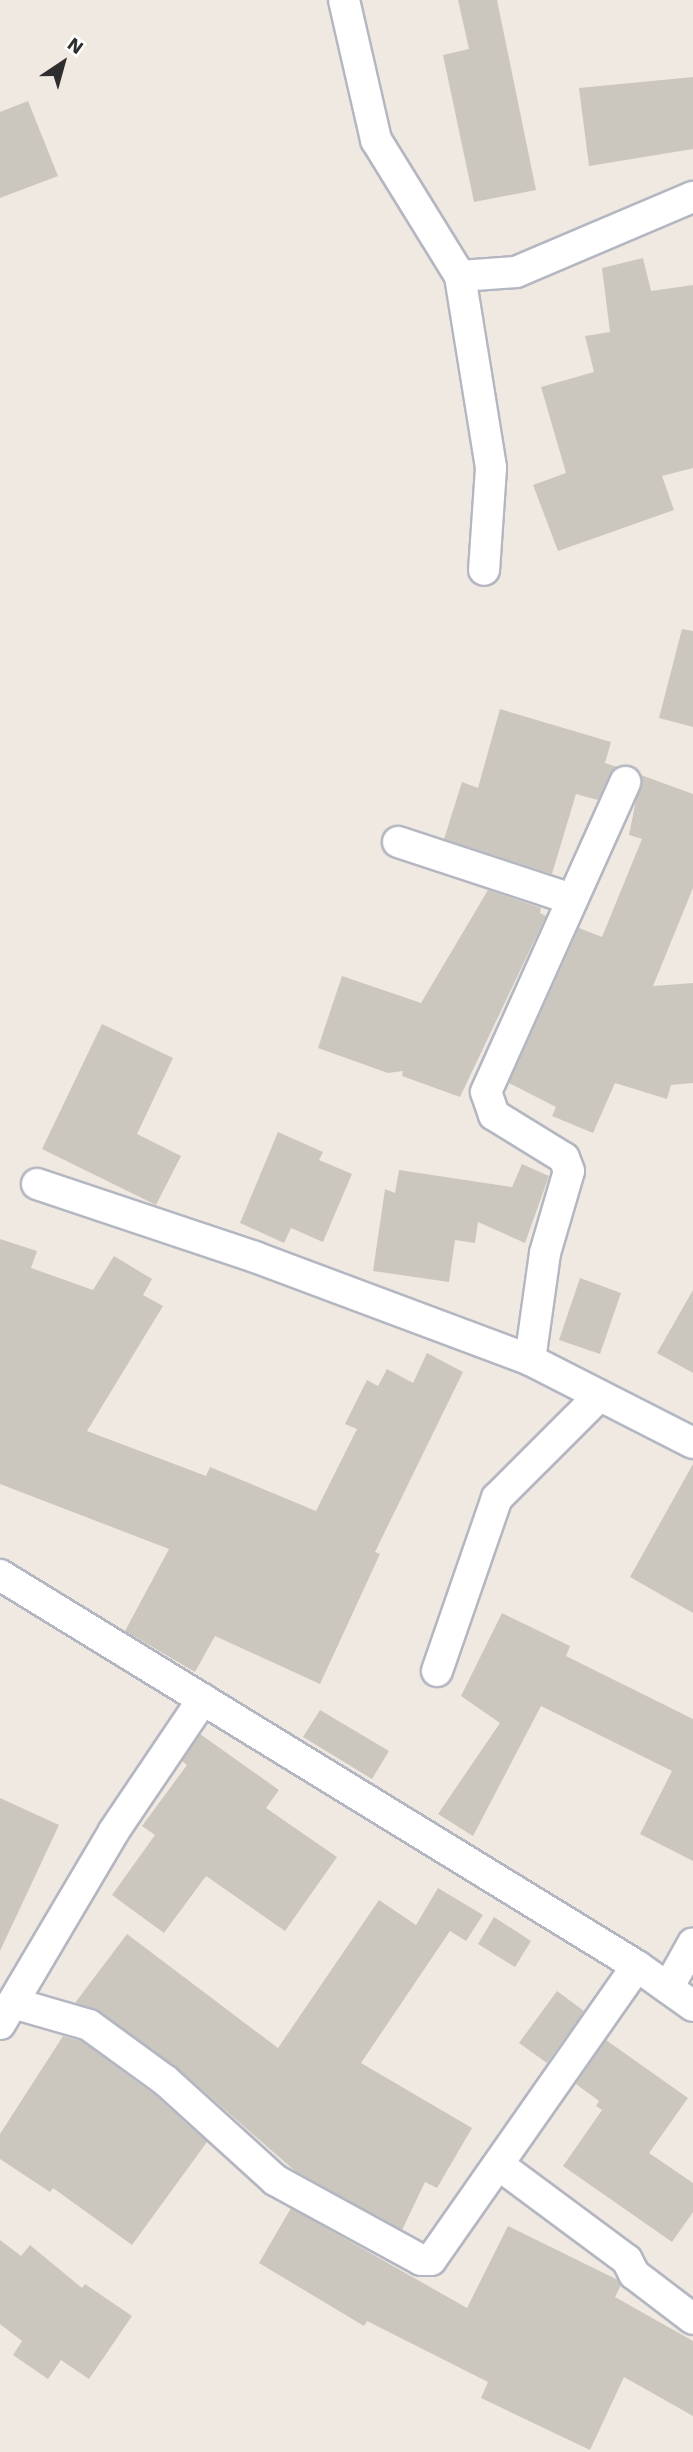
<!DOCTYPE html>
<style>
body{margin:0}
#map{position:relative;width:693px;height:2452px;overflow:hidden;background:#efe9e1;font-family:"Work Sans",sans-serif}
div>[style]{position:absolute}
.building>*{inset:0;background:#cbc7bf}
.roads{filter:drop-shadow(2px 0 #b4b7c1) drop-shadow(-2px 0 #b4b7c1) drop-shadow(0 2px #b4b7c1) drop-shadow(0 -2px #b4b7c1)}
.street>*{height:30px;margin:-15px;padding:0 15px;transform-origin:15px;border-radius:15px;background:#fff}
span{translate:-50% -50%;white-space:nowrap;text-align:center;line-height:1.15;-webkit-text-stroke:5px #fff;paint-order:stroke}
.north{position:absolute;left:28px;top:28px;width:70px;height:70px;-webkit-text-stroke:5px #fff;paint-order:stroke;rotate:36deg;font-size:19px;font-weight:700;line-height:28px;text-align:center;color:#2e2e2e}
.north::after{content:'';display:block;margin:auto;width:24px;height:32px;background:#2e2e2e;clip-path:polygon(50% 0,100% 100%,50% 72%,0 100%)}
</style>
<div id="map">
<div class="building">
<i style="clip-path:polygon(458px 0,497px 0,536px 190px,474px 202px,443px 55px,469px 49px)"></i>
<i style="clip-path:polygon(693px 77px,693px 149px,589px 166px,579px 88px)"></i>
<i style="clip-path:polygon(28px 101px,58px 176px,0 198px,0 112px)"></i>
<i style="clip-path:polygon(643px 258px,651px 291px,693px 285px,693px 468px,662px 476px,674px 510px,558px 551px,533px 485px,566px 473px,541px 387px,594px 372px,585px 336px,610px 332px,602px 268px)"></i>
<i style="clip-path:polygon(682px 629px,693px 631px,693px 727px,659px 718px)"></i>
<i style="clip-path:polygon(500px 709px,611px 742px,605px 763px,617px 767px,598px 800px,576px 794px,552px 874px,444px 839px,462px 782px,478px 788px)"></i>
<i style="clip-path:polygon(641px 775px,693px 794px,693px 888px,653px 986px,693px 983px,693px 1083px,671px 1085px,667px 1099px,615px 1083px,593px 1133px,552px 1116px,556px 1107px,509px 1083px,579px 928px,602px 937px,642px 839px,629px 835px)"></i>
<i style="clip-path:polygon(488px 890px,541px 908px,540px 913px,546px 916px,460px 1097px,402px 1076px,403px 1071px,388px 1073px,318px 1048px,342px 976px,421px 1003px)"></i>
<i style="clip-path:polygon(102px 1024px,173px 1058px,137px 1134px,181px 1156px,156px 1205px,42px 1149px)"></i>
<i style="clip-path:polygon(278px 1132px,323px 1152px,319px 1160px,352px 1174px,323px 1242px,291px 1228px,284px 1243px,240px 1223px)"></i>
<i style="clip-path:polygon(522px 1164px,549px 1176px,525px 1243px,478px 1222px,475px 1243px,455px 1240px,449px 1282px,373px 1271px,385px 1189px,395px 1193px,399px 1170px,512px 1187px)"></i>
<i style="clip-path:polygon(0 1239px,37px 1251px,31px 1268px,93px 1290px,114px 1256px,152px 1279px,143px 1295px,163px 1306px,87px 1431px,206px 1476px,210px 1467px,316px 1511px,357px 1429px,345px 1424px,367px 1380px,378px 1386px,387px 1369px,413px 1383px,427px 1353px,463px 1372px,375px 1552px,380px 1554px,320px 1684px,215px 1636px,195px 1672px,125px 1631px,169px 1549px,0 1484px)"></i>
<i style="clip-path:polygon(580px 1278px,621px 1293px,600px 1354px,559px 1340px)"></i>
<i style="clip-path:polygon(693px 1290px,693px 1373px,657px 1353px)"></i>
<i style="clip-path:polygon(693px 1464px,693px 1613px,630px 1577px)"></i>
<i style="clip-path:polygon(502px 1613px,570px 1646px,566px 1656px,693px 1719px,693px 1861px,640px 1834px,672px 1771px,541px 1706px,473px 1836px,438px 1814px,500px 1723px,461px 1696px)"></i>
<i style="clip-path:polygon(320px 1710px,389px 1751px,372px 1779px,303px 1737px)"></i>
<i style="clip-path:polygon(200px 1734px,279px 1790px,266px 1808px,337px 1857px,285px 1931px,206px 1876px,164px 1933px,112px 1895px,155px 1835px,142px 1826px,187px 1765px,182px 1761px)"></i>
<i style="clip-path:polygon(0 1798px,59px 1825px,0 1951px)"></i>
<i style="clip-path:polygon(438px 1888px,483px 1915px,466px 1941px,450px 1931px,361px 2063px,472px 2128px,437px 2188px,425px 2182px,402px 2230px,295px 2171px,176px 2067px,99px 2011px,75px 2003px,127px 1934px,278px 2048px,379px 1900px,416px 1925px)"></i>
<i style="clip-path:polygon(494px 1917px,531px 1941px,515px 1967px,478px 1944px)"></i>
<i style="clip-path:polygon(557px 1991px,584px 2011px,547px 2063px,519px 2043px)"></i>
<i style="clip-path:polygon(63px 2036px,81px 2041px,155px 2095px,207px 2142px,132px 2245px,53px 2188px,50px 2192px,0 2159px,0 2134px)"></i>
<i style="clip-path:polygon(606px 2040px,688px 2098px,649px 2153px,693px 2183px,693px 2212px,672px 2242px,563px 2166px,602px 2110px,596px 2106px,599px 2101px,576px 2084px)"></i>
<i style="clip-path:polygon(291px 2208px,467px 2308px,508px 2226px,618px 2280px,621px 2285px,615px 2297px,693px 2341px,693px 2416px,624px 2377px,590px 2450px,481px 2398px,488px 2382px,367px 2321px,364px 2326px,259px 2263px)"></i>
<i style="clip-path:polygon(0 2240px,21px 2256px,30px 2245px,82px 2288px,85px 2284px,132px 2316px,89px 2379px,61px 2360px,48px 2379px,13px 2355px,22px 2341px,0 2324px)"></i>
</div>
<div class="roads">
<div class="street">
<i style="left:344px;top:0;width:144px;rotate:77.1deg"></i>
<i style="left:376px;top:140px;width:160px;rotate:58.3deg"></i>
<i style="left:460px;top:276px;width:194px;rotate:80.8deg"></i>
<i style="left:491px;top:468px;width:102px;rotate:93.9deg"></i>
<i style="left:460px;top:276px;width:56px;rotate:-4.1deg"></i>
<i style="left:516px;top:272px;width:192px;rotate:-23deg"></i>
<i style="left:398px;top:842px;width:182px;rotate:18.2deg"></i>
<i style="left:37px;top:1184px;width:230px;rotate:18.5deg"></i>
<i style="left:255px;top:1257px;width:294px;rotate:20.5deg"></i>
<i style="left:530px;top:1360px;width:183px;rotate:27deg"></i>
<i style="left:530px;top:1360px;width:108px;rotate:-82deg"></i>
<i style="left:545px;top:1253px;width:85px;rotate:-73.7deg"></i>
<i style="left:569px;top:1171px;width:14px;rotate:-111deg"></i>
<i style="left:564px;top:1158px;width:82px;rotate:-148.4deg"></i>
<i style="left:494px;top:1115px;width:24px;rotate:-109deg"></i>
<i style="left:486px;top:1092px;width:340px;rotate:-65.8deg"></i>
<i style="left:0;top:1575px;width:747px;rotate:31.54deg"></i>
<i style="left:637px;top:1966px;width:69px;rotate:35.5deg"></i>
<i style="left:437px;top:1671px;width:183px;rotate:-70.9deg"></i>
<i style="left:497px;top:1498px;width:143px;rotate:-45deg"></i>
<i style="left:668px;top:1988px;width:51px;rotate:-60.9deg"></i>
<i style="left:13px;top:2003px;width:79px;rotate:16.1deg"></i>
<i style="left:89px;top:2025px;width:95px;rotate:36deg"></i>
<i style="left:166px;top:2081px;width:147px;rotate:42.2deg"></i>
<i style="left:275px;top:2180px;width:166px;rotate:28.7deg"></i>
<i style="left:421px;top:2260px;width:10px"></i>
<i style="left:431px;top:2260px;width:359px;rotate:-55deg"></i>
<i style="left:0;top:2024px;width:224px;rotate:-59.4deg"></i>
<i style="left:114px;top:1831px;width:159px;rotate:-56deg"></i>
<i style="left:499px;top:2165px;width:159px;rotate:36.6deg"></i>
<i style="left:627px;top:2260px;width:16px;rotate:63deg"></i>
<i style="left:634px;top:2274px;width:74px;rotate:37.3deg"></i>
</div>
</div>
<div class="north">N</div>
</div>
